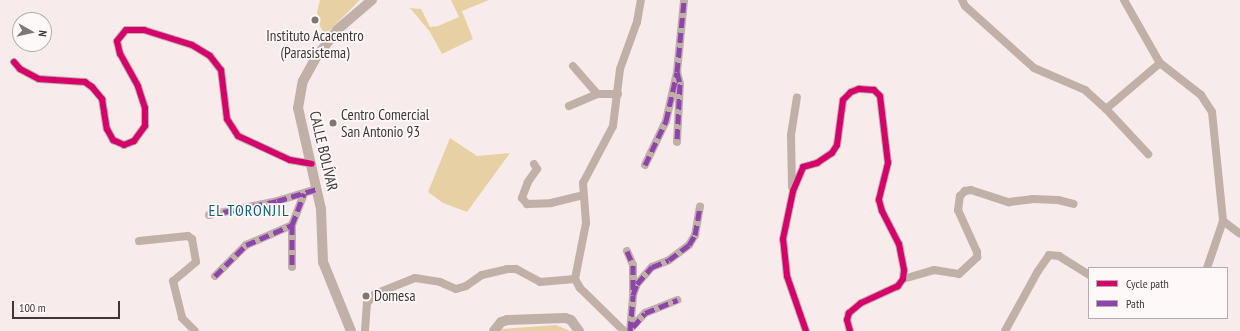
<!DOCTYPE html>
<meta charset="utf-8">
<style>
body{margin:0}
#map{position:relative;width:1240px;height:331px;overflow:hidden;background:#f7eceb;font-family:"PT Sans Narrow",sans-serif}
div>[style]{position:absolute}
.green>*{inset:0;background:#e8d0a5}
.minor>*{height:8px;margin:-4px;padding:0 4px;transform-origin:4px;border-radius:4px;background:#c0b0a8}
.tertiary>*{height:10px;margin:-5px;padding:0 5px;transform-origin:5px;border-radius:5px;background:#c0b0a8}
.quiet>*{height:5px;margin-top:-2.5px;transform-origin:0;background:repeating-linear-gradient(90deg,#8e44ad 0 10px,transparent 0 15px)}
.cycleway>*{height:6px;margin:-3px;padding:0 3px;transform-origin:3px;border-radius:3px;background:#d6006c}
.dots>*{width:11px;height:11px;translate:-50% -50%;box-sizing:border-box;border:2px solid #fef9f8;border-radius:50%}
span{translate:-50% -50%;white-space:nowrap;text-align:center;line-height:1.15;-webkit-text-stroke:3.5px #fef9f8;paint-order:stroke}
.poi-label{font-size:15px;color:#403636}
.left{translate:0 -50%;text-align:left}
.street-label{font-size:15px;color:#403636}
.neighbourhood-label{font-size:16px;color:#0e5c75;letter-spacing:1px}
.legend{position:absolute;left:1088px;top:267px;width:140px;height:52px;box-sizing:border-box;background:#fef9f8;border:1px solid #b2abaa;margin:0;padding:5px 7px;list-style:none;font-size:12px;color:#403636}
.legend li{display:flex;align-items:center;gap:8px;height:20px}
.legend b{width:20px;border:1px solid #b2abaa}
.north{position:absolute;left:12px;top:12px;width:40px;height:40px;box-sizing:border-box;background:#fef9f8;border:1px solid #b2abaa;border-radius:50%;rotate:98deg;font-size:11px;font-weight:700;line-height:16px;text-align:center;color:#403636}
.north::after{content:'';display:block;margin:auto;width:14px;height:18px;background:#807675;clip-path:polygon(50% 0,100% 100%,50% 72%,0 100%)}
.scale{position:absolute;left:12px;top:301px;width:108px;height:18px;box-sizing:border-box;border:2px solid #403636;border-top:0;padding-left:5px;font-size:12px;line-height:14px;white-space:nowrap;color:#403636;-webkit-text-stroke:3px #fef9f8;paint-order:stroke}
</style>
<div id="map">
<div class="green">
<i style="clip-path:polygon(320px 0,360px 0,325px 35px,320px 26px,317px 12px)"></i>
<i style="clip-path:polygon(451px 0,489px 0,462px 11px,473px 39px,442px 54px,430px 32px,410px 8px,421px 9px,430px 27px,438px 26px,459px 17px)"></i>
<i style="clip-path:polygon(450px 138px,477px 156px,510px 153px,467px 212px,443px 203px,428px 192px)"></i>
<i style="clip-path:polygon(556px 325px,570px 331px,501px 331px,502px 329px)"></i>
</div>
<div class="minor">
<i style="left:962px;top:0;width:7px;rotate:63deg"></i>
<i style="left:965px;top:6px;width:93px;rotate:41.9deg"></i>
<i style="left:1034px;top:68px;width:56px;rotate:23.3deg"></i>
<i style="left:1085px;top:90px;width:28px;rotate:42deg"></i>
<i style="left:1106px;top:109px;width:71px;rotate:-40.4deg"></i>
<i style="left:1124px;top:0;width:73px;rotate:60.3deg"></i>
<i style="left:1160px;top:63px;width:52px;rotate:38deg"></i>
<i style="left:1201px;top:95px;width:20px;rotate:57deg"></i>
<i style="left:1212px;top:112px;width:110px;rotate:84.2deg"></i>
<i style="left:14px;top:62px;width:9px;rotate:49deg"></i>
<i style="left:20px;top:69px;width:21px;rotate:28deg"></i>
<i style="left:39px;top:79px;width:46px;rotate:3.7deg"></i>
<i style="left:85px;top:82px;width:9px;rotate:36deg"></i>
<i style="left:92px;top:87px;width:16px;rotate:50deg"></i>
<i style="left:102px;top:99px;width:30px;rotate:81deg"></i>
<i style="left:107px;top:129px;width:13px;rotate:61deg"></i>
<i style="left:113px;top:140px;width:12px;rotate:24deg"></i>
<i style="left:124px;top:145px;width:11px;rotate:-22deg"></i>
<i style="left:134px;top:141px;width:19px;rotate:-54deg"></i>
<i style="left:145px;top:126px;width:18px;rotate:-90deg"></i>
<i style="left:145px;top:108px;width:23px;rotate:-108deg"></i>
<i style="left:138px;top:86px;width:37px;rotate:-119deg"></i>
<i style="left:120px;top:54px;width:13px;rotate:-103deg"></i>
<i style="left:117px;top:41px;width:14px;rotate:-51deg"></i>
<i style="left:126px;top:30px;width:18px"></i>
<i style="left:144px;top:30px;width:50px;rotate:17.4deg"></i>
<i style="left:192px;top:45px;width:21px;rotate:31deg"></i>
<i style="left:210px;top:56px;width:18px;rotate:52deg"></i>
<i style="left:221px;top:70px;width:49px;rotate:83deg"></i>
<i style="left:227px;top:119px;width:20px;rotate:57deg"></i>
<i style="left:238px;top:136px;width:57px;rotate:24.8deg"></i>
<i style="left:290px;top:160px;width:22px;rotate:10deg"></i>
<i style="left:573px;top:66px;width:37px;rotate:49deg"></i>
<i style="left:677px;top:72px;width:12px;rotate:76deg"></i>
<i style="left:680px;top:84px;width:58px;rotate:93deg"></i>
<i style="left:569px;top:106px;width:30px;rotate:-23deg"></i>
<i style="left:597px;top:94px;width:21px"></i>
<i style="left:1106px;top:109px;width:62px;rotate:47deg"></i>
<i style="left:534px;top:164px;width:6px;rotate:59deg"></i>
<i style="left:537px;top:169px;width:16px;rotate:125deg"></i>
<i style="left:528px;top:182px;width:17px;rotate:111deg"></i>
<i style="left:522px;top:198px;width:8px;rotate:50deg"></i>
<i style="left:527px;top:204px;width:24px;rotate:-2deg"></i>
<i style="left:551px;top:203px;width:32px;rotate:-14deg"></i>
<i style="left:645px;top:165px;width:49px;rotate:-64.5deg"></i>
<i style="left:666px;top:121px;width:50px;rotate:-77.3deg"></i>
<i style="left:677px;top:72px;width:72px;rotate:-84.4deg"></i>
<i style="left:792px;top:187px;width:52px;rotate:-91.1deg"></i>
<i style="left:791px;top:135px;width:38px;rotate:-81deg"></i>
<i style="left:209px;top:215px;width:69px;rotate:-11.6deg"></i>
<i style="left:277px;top:201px;width:42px;rotate:-16.7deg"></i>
<i style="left:292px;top:225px;width:42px;rotate:90deg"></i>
<i style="left:139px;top:241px;width:49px;rotate:-5.8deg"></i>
<i style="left:188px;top:236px;width:5px;rotate:37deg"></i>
<i style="left:192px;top:239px;width:23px;rotate:80deg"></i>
<i style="left:196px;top:262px;width:30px;rotate:140deg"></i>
<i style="left:173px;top:281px;width:38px;rotate:76deg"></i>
<i style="left:182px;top:318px;width:18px;rotate:45deg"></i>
<i style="left:627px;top:251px;width:15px;rotate:67deg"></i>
<i style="left:633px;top:265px;width:28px;rotate:90deg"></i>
<i style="left:1207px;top:268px;width:50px;rotate:-71.2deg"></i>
<i style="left:1223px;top:221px;width:21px;rotate:37deg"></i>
<i style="left:215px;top:276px;width:44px;rotate:-45deg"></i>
<i style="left:246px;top:245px;width:50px;rotate:-23.5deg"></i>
<i style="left:292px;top:225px;width:34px;rotate:-69deg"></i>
<i style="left:903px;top:279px;width:32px;rotate:-16deg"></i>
<i style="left:934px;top:270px;width:25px;rotate:9deg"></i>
<i style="left:959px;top:274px;width:25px;rotate:-43deg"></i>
<i style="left:977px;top:257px;width:5px;rotate:-90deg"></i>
<i style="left:977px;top:252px;width:46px;rotate:-114.3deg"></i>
<i style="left:958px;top:210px;width:14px;rotate:-82deg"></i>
<i style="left:960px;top:196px;width:7px;rotate:-45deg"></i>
<i style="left:965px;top:191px;width:6px;rotate:-9deg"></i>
<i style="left:971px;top:190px;width:40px;rotate:18deg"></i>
<i style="left:1009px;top:202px;width:23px;rotate:-7deg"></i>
<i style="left:1032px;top:199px;width:26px;rotate:2deg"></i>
<i style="left:1058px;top:200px;width:16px;rotate:14deg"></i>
<i style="left:633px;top:326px;width:18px;rotate:-47deg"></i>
<i style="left:645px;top:313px;width:35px;rotate:-22deg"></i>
<i style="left:365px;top:331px;width:28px;rotate:-86deg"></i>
<i style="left:367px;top:303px;width:12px;rotate:-48deg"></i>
<i style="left:375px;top:294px;width:43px;rotate:-21.8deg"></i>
<i style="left:415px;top:278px;width:25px;rotate:9deg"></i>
<i style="left:440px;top:282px;width:17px;rotate:24deg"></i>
<i style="left:456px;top:289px;width:10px;rotate:-17deg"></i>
<i style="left:466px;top:286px;width:19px;rotate:-35deg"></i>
<i style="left:482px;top:275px;width:26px;rotate:-13deg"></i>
<i style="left:507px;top:269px;width:9px"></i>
<i style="left:516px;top:269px;width:27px;rotate:28deg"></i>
<i style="left:540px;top:282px;width:35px;rotate:-5deg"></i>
<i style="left:624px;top:331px;width:62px;rotate:-135.7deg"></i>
<i style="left:580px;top:288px;width:10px;rotate:-119deg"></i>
<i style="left:575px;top:279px;width:57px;rotate:-78.9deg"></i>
<i style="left:586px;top:223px;width:40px;rotate:-94.3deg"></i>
<i style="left:583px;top:183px;width:64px;rotate:-62.2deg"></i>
<i style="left:613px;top:126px;width:57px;rotate:-83deg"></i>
<i style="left:620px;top:69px;width:50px;rotate:-70.1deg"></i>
<i style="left:637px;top:22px;width:22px;rotate:-80deg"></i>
<i style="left:630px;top:331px;width:36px;rotate:-85deg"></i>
<i style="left:633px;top:295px;width:12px;rotate:-70deg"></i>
<i style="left:637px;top:284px;width:23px;rotate:-49deg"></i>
<i style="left:652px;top:267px;width:18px;rotate:-22deg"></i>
<i style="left:669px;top:260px;width:25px;rotate:-37deg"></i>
<i style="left:689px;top:245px;width:12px;rotate:-59deg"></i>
<i style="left:695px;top:235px;width:29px;rotate:-80deg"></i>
<i style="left:806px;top:331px;width:58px;rotate:-109.1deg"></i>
<i style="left:787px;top:276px;width:37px;rotate:-96deg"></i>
<i style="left:783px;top:239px;width:49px;rotate:-78.2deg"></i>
<i style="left:793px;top:191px;width:26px;rotate:-67deg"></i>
<i style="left:803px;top:167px;width:15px;rotate:-16deg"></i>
<i style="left:817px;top:163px;width:18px;rotate:-34deg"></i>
<i style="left:832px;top:153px;width:9px;rotate:-58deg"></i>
<i style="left:837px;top:145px;width:45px;rotate:-82.4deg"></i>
<i style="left:843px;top:100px;width:11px;rotate:-45deg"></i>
<i style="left:851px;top:92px;width:9px;rotate:-21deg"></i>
<i style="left:859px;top:89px;width:15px;rotate:4deg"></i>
<i style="left:874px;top:90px;width:8px;rotate:45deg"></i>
<i style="left:880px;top:96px;width:67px;rotate:83.2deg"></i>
<i style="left:888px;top:163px;width:38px;rotate:104deg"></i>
<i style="left:879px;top:200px;width:11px;rotate:75deg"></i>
<i style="left:882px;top:211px;width:37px;rotate:63deg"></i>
<i style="left:899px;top:244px;width:26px;rotate:79deg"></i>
<i style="left:904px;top:270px;width:9px;rotate:96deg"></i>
<i style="left:903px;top:279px;width:9px;rotate:126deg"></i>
<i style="left:898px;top:286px;width:41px;rotate:155.3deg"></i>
<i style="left:861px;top:303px;width:16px;rotate:140deg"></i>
<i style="left:849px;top:313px;width:7px;rotate:106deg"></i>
<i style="left:847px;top:320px;width:11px;rotate:75deg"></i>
<i style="left:1005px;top:331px;width:68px;rotate:-61.2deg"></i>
<i style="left:1038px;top:271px;width:19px;rotate:-55deg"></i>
<i style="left:1049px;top:255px;width:10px;rotate:6deg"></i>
<i style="left:1059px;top:256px;width:36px;rotate:32deg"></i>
</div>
<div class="tertiary">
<i style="left:351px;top:331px;width:74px;rotate:-112.1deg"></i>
<i style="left:323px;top:262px;width:53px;rotate:-92.2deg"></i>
<i style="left:321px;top:209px;width:104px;rotate:-102.8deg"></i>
<i style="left:298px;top:108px;width:27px;rotate:-80deg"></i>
<i style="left:303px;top:81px;width:29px;rotate:-61deg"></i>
<i style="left:317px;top:56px;width:33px;rotate:-52deg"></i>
<i style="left:337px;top:30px;width:46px;rotate:-40.6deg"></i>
<i style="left:494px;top:331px;width:11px;rotate:-52deg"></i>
<i style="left:501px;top:322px;width:6px;rotate:-18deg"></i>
<i style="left:507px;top:320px;width:58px;rotate:-2deg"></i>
<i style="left:565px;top:318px;width:6px;rotate:18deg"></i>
<i style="left:571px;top:320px;width:14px;rotate:54deg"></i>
</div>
<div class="quiet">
<i style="left:677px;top:72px;width:12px;rotate:76deg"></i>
<i style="left:680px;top:84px;width:58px;rotate:93deg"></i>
<i style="left:645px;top:165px;width:49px;rotate:-64.5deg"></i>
<i style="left:666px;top:121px;width:50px;rotate:-77.3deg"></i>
<i style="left:677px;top:72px;width:72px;rotate:-84.4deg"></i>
<i style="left:209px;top:215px;width:69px;rotate:-11.6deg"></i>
<i style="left:277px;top:201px;width:42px;rotate:-16.7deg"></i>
<i style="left:292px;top:225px;width:42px;rotate:90deg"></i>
<i style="left:627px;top:251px;width:15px;rotate:67deg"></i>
<i style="left:633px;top:265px;width:29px;rotate:90deg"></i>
<i style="left:215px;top:276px;width:44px;rotate:-45deg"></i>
<i style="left:246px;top:245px;width:50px;rotate:-23.5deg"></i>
<i style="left:292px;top:225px;width:34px;rotate:-69deg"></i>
<i style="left:633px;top:327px;width:18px;rotate:-49deg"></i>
<i style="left:645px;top:313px;width:35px;rotate:-22deg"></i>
<i style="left:630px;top:331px;width:36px;rotate:-85deg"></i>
<i style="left:633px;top:295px;width:12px;rotate:-70deg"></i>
<i style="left:637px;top:284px;width:23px;rotate:-49deg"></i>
<i style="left:652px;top:267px;width:18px;rotate:-22deg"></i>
<i style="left:669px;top:260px;width:25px;rotate:-37deg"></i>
<i style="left:689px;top:245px;width:12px;rotate:-59deg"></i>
<i style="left:695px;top:235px;width:29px;rotate:-80deg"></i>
</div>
<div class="cycleway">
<i style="left:14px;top:62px;width:9px;rotate:49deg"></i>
<i style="left:20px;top:69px;width:21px;rotate:28deg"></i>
<i style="left:39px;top:79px;width:46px;rotate:3.7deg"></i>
<i style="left:85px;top:82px;width:9px;rotate:36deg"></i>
<i style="left:92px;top:87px;width:16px;rotate:50deg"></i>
<i style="left:102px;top:99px;width:30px;rotate:81deg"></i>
<i style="left:107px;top:129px;width:13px;rotate:61deg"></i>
<i style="left:113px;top:140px;width:12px;rotate:24deg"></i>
<i style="left:124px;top:145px;width:11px;rotate:-22deg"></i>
<i style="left:134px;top:141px;width:19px;rotate:-54deg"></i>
<i style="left:145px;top:126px;width:18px;rotate:-90deg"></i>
<i style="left:145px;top:108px;width:23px;rotate:-108deg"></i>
<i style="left:138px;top:86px;width:37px;rotate:-119deg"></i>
<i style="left:120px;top:54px;width:13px;rotate:-103deg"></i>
<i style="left:117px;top:41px;width:14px;rotate:-51deg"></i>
<i style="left:126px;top:30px;width:18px"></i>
<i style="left:144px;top:30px;width:50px;rotate:17.4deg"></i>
<i style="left:192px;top:45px;width:21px;rotate:31deg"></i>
<i style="left:210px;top:56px;width:18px;rotate:52deg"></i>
<i style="left:221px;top:70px;width:49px;rotate:83deg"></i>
<i style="left:227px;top:119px;width:20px;rotate:57deg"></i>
<i style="left:238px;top:136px;width:57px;rotate:24.8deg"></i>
<i style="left:290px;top:160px;width:22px;rotate:10deg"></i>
<i style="left:806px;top:331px;width:58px;rotate:-109.1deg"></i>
<i style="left:787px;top:276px;width:37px;rotate:-96deg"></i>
<i style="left:783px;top:239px;width:49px;rotate:-78.2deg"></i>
<i style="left:793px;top:191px;width:26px;rotate:-67deg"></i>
<i style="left:803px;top:167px;width:15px;rotate:-16deg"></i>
<i style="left:817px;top:163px;width:18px;rotate:-34deg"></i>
<i style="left:832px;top:153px;width:9px;rotate:-58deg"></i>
<i style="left:837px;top:145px;width:45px;rotate:-82.4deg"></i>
<i style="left:843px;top:100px;width:11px;rotate:-45deg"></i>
<i style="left:851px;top:92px;width:9px;rotate:-21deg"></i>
<i style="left:859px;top:89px;width:15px;rotate:4deg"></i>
<i style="left:874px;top:90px;width:8px;rotate:45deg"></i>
<i style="left:880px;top:96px;width:67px;rotate:83.2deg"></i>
<i style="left:888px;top:163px;width:38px;rotate:104deg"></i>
<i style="left:879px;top:200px;width:11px;rotate:75deg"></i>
<i style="left:882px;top:211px;width:37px;rotate:63deg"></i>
<i style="left:899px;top:244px;width:26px;rotate:79deg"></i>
<i style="left:904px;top:270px;width:9px;rotate:96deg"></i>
<i style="left:903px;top:279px;width:9px;rotate:126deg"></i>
<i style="left:898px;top:286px;width:41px;rotate:155.3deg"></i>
<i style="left:861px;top:303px;width:16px;rotate:140deg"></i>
<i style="left:849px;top:313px;width:7px;rotate:106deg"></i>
<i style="left:847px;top:320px;width:11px;rotate:75deg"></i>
</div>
<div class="dots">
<i style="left:315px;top:20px;background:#807675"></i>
<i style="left:333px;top:123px;background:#807675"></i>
<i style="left:366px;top:296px;background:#807675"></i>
</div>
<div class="poi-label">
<span style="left:315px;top:44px">Instituto Acacentro<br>(Parasistema)</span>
<span class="left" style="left:341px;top:123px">Centro Comercial<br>San Antonio 93</span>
<span class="left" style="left:374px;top:296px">Domesa</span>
</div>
<div class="street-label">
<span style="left:324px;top:151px;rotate:77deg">CALLE BOLÍVAR</span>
</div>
<div class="neighbourhood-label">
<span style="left:249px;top:210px">EL TORONJIL</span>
</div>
<ul class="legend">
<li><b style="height:5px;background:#d6006c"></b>Cycle path</li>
<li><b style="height:5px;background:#8e44ad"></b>Path</li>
</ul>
<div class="north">N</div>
<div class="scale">100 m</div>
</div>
